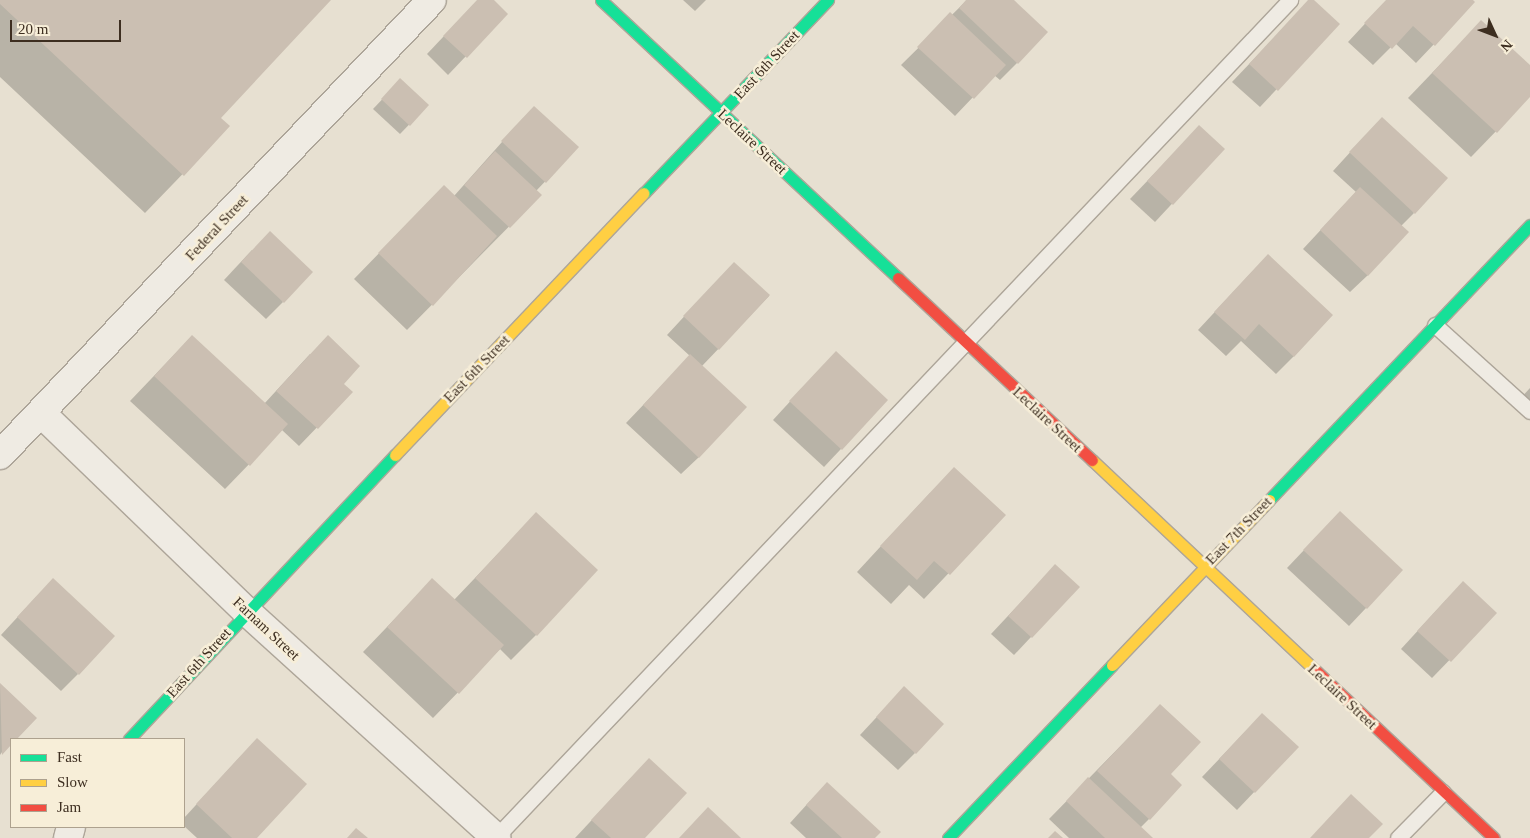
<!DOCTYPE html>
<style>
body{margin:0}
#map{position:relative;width:1530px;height:838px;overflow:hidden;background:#e7e0d1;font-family:"Times New Roman",serif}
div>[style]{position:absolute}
.shadow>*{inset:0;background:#0003}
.building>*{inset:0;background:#cbbfb2}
.roads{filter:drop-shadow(1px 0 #ada599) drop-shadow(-1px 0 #ada599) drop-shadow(0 1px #ada599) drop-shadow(0 -1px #ada599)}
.lane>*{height:15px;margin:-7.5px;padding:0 7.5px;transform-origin:7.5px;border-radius:7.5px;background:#efebe3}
.street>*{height:28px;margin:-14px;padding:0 14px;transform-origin:14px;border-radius:14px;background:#efebe3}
.fast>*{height:11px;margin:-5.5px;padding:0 5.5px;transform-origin:5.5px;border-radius:5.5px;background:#16e098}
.slow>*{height:11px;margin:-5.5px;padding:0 5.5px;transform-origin:5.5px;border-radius:5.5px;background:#ffcf43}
.jam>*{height:11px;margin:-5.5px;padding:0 5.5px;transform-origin:5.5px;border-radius:5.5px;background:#f24e42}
span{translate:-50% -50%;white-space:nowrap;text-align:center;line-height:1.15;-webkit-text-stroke:5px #f7eed8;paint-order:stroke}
.street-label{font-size:15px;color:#3d2e20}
.legend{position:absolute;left:10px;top:738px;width:175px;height:90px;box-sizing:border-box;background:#f7eed8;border:1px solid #ada18e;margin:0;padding:6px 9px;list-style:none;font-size:15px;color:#3d2e20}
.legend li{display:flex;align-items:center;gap:10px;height:25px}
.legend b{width:25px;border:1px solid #ada18e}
.north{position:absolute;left:1470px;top:10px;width:50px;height:50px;-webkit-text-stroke:4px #f7eed8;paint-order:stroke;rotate:133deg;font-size:14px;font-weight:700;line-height:20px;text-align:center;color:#3d2e20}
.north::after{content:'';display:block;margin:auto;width:18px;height:22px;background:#3d2e20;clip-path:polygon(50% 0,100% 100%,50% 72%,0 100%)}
.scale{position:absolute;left:10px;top:20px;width:111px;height:22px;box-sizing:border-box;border:2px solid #3d2e20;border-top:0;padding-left:6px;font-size:15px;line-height:18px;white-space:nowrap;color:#3d2e20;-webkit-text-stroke:4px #f7eed8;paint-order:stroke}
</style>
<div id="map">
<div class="shadow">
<i style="clip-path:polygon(0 0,329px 0,219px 118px,228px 127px,145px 213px,0 77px)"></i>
<i style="clip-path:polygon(478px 0,492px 0,506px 14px,448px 75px,427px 54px)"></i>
<i style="clip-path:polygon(683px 0,706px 0,695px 11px)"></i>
<i style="clip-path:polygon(967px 0,1012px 0,1017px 63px,1000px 80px,994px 75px,955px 116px,901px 65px)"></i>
<i style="clip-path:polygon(1310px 0,1338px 24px,1260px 107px,1232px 82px)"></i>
<i style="clip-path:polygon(1387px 0,1471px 0,1474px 2px,1416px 63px,1395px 43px,1373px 65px,1348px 42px)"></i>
<i style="clip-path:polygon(1481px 22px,1530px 67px,1530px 96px,1471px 157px,1408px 98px)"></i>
<i style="clip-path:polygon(392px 89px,428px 105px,400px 134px,373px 109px)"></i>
<i style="clip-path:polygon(517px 125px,577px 148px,536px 191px,540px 195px,407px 330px,354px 279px,420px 211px,454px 196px)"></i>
<i style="clip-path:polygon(1199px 127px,1223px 149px,1155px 222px,1130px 199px)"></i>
<i style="clip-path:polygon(1365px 136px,1414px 213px,1401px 226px,1368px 275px,1350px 292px,1303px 249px,1356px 192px,1333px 171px)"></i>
<i style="clip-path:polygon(252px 250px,283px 302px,266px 319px,224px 280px)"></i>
<i style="clip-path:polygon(1251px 273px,1294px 356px,1276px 374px,1241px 341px,1226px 356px,1198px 330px)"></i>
<i style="clip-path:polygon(717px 281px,769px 296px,702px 366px,699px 457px,681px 474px,626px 423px,690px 356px,667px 335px)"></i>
<i style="clip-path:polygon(192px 336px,264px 404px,310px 354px,351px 392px,299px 446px,282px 430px,225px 489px,130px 401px)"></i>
<i style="clip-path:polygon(819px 370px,887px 400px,824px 467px,773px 420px)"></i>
<i style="clip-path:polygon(1530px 388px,1530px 410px,1519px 400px)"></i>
<i style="clip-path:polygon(930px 493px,1004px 515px,924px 599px,909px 585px,891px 604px,857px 572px)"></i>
<i style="clip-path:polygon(536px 514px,536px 635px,511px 660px,500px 649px,433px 718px,363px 652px,432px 580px,454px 600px)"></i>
<i style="clip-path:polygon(1323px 530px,1402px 570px,1349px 626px,1287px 568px)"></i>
<i style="clip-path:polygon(1038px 584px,1078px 587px,1014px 655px,991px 634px)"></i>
<i style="clip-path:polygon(36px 597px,78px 674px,61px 691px,1px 635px)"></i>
<i style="clip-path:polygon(1446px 600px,1495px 613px,1432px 678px,1401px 649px)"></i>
<i style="clip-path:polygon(0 685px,35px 718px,15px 739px,11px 739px,0 755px)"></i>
<i style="clip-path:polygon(887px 706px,915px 753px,898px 770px,860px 735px)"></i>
<i style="clip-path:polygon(1143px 723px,1169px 774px,1149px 819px,1140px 828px,1151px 838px,1069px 838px,1049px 819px)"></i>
<i style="clip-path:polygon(1245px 732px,1297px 747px,1237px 810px,1202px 777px)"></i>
<i style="clip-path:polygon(240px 757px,255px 838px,197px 838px,184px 826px,184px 818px)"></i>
<i style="clip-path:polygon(632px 777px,644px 838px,575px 838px)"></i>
<i style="clip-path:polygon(810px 801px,873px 838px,806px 838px,790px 823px)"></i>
</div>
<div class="building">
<i style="clip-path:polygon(0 0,331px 0,221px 118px,230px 126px,184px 176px,0 4px)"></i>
<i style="clip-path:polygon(477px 0,494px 0,508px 14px,467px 58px,443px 36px)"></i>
<i style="clip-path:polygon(966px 0,1014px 0,1048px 32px,1018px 64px,959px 8px)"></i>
<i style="clip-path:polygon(1308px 0,1314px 0,1340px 24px,1278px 91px,1249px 64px)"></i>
<i style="clip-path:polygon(1386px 0,1473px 0,1475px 2px,1435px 46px,1413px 26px,1392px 49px,1364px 23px)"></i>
<i style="clip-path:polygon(950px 12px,1006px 65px,974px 99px,917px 47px)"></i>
<i style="clip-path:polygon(1481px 20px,1530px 65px,1530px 97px,1497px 133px,1432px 73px)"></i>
<i style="clip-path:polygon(400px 78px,429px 105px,410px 126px,381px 99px)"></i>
<i style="clip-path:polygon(534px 106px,579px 147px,546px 183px,501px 141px)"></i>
<i style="clip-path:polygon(1382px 117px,1448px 178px,1415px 214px,1349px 152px)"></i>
<i style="clip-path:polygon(1199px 125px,1225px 149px,1173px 205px,1147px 181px)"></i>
<i style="clip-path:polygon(495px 151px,542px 195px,510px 228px,464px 185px)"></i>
<i style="clip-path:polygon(444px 185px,497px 236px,433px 306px,378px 253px)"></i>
<i style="clip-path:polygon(1360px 187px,1409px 232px,1368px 276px,1320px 230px)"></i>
<i style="clip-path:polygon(270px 231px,313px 272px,284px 303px,241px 262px)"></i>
<i style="clip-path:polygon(1268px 254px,1333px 315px,1294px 357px,1259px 324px,1245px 340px,1214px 312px)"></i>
<i style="clip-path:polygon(734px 262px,770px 295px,719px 350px,683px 316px)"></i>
<i style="clip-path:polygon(192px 335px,288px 424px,250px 466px,154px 376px)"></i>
<i style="clip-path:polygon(328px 335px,360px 366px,344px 384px,353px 392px,318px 429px,276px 391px)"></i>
<i style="clip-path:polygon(836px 351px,888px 400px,842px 450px,789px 401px)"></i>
<i style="clip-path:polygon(690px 354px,747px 407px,699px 458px,643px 405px)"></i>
<i style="clip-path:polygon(954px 467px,1006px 515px,950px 575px,934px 561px,917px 580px,880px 546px)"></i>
<i style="clip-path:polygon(1340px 511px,1403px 570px,1367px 609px,1303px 550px)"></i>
<i style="clip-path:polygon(536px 512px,598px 570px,537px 636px,475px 578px)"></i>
<i style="clip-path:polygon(1055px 564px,1080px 587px,1032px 638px,1008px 616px)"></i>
<i style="clip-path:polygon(53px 578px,115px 636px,79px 675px,17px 617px)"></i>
<i style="clip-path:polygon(432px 578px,504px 645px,459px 694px,387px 627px)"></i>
<i style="clip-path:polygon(1463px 581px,1497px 613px,1451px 662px,1417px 631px)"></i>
<i style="clip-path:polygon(0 683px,37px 718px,17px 739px,11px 739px,11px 745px,2px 755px)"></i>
<i style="clip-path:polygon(904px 686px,944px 724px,916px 754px,876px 717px)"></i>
<i style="clip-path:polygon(1160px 704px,1201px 742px,1171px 774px,1182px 785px,1150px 820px,1097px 771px)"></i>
<i style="clip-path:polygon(1262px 713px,1299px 747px,1255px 793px,1219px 759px)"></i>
<i style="clip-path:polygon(257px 738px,307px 784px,257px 838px,232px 838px,196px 804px)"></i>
<i style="clip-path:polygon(649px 758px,687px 793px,645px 838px,611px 838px,591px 820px)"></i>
<i style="clip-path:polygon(1088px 777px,1153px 838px,1105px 838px,1066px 801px)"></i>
<i style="clip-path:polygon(827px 782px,881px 832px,875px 838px,842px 838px,806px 805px)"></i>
<i style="clip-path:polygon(1351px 794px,1383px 824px,1369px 838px,1310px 838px)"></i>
<i style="clip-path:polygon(708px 807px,741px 838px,679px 838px)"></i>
<i style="clip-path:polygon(356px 828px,368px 838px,347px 838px)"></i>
<i style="clip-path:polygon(1055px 831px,1063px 838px,1048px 838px)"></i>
</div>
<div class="roads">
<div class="lane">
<i style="left:1435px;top:325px;width:128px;rotate:42.2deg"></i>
<i style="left:496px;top:837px;width:1154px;rotate:-46.51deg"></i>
<i style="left:1398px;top:838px;width:64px;rotate:-45.6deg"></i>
</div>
<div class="street">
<i style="left:42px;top:414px;width:284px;rotate:44deg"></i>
<i style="left:246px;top:611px;width:338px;rotate:42.2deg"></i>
<i style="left:0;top:455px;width:627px;rotate:-46.49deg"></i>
<i style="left:68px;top:838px;width:11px;rotate:-75deg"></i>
</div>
<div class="fast">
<i style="left:601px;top:0;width:407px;rotate:43.1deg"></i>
<i style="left:644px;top:193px;width:267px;rotate:-46.4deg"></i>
<i style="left:1269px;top:500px;width:379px;rotate:-46.5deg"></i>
<i style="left:129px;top:739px;width:389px;rotate:-46.9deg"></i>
<i style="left:948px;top:838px;width:238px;rotate:-46.5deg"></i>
</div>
<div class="slow">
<i style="left:395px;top:455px;width:361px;rotate:-46.5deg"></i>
<i style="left:1092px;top:460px;width:306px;rotate:43.3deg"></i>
<i style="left:1112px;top:665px;width:228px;rotate:-46.4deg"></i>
</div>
<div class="jam">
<i style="left:898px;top:278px;width:266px;rotate:43.2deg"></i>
<i style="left:1315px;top:670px;width:245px;rotate:43.2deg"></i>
</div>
</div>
<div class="street-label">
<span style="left:767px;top:65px;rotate:-47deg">East 6th Street</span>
<span style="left:752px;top:142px;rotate:43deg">Leclaire Street</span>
<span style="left:217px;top:228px;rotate:-47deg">Federal Street</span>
<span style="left:477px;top:369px;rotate:-46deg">East 6th Street</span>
<span style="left:1047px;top:420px;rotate:43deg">Leclaire Street</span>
<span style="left:1239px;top:531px;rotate:-46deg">East 7th Street</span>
<span style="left:266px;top:629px;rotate:43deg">Farnam Street</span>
<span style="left:199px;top:663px;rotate:-48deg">East 6th Street</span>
<span style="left:1342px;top:697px;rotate:43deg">Leclaire Street</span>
</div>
<ul class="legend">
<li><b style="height:6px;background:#16e098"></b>Fast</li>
<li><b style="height:6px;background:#ffcf43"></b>Slow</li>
<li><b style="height:6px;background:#f24e42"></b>Jam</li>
</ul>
<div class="north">N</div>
<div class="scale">20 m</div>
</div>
